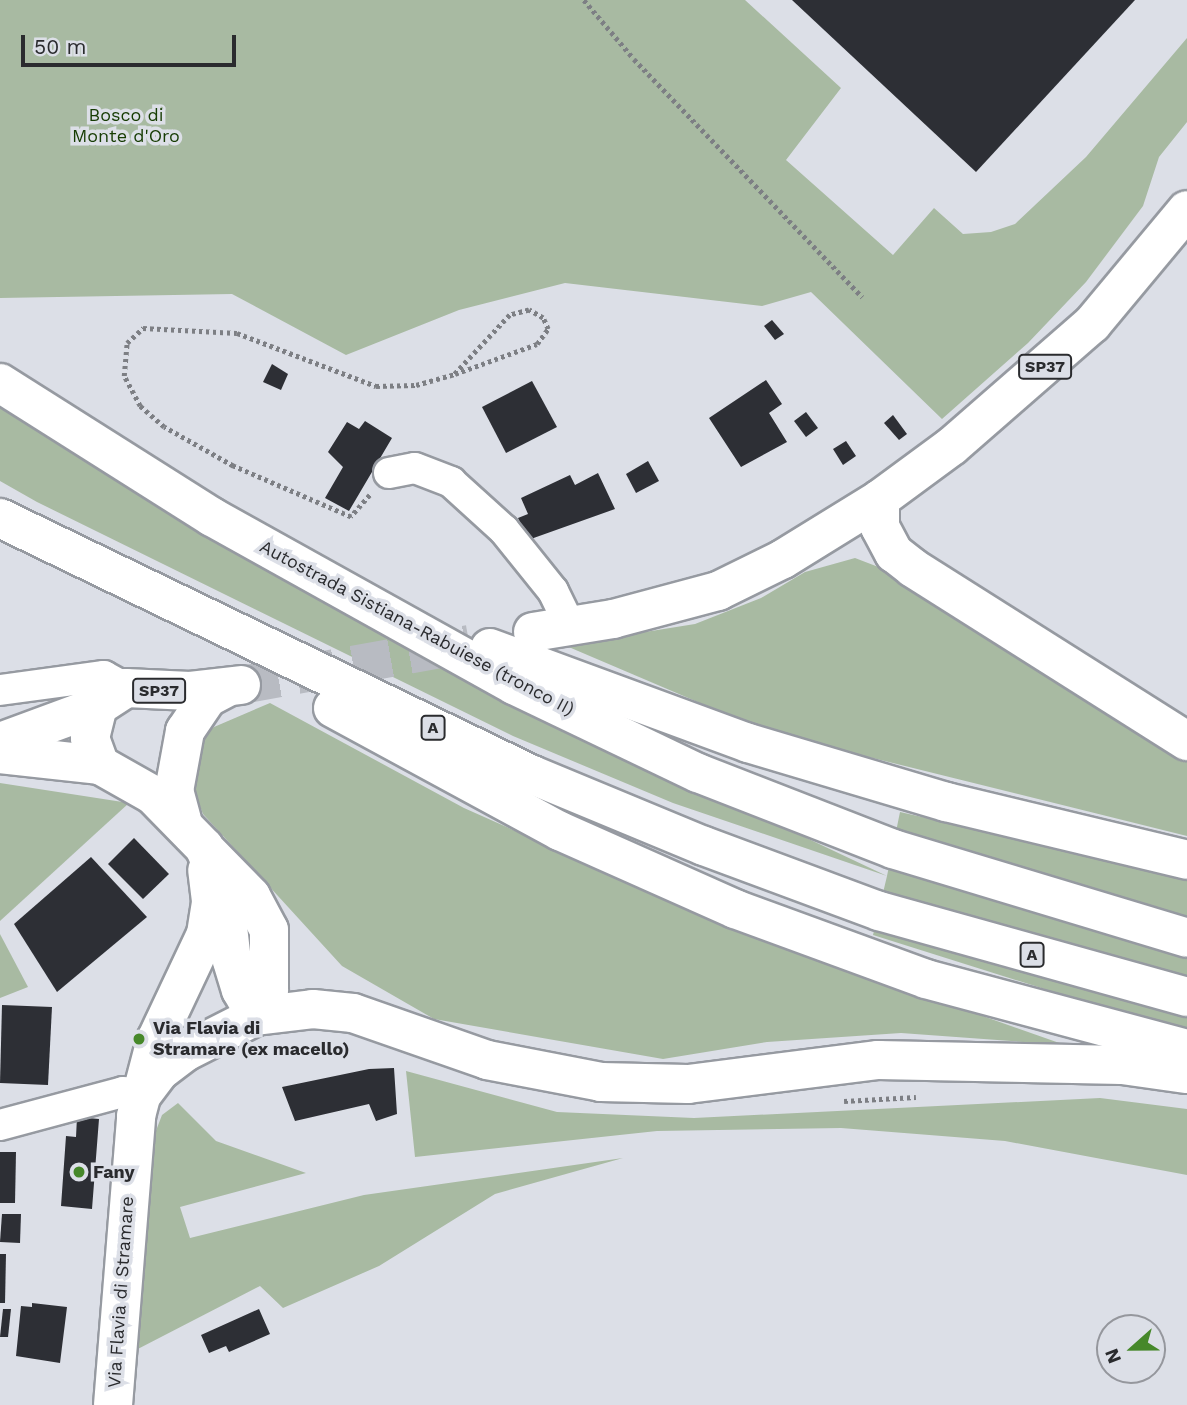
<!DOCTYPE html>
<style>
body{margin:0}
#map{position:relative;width:1187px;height:1405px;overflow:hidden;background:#dcdfe7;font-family:"Work Sans",sans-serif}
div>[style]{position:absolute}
.green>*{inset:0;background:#a8baa2}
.building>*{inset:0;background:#2d2f35}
.primary-tunnel>*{height:38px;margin-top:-19px;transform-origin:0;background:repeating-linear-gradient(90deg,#b8bbc2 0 38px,transparent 0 57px)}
.path>*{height:4.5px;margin-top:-2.25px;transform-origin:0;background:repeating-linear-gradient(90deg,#7d7f84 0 3.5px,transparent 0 7px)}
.roads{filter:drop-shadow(2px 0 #969aa1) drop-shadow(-2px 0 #969aa1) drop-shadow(0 2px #969aa1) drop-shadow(0 -2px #969aa1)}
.street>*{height:30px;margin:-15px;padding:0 15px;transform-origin:15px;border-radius:15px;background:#fff}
.secondary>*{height:38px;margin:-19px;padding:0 19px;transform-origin:19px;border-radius:19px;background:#fff}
.primary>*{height:38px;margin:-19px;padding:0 19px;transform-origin:19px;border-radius:19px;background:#fff}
.highway>*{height:38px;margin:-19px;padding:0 19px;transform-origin:19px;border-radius:19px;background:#fff}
.dots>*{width:19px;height:19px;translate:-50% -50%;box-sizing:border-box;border:4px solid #dcdfe7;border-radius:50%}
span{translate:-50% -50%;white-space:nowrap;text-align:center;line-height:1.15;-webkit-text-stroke:7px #dcdfe7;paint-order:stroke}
.shield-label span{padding:2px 5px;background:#dcdfe7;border:2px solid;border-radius:5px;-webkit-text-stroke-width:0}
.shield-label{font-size:16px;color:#2a2b2e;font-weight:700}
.park-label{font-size:18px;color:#163c03}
.street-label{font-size:18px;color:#2a2b2e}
.poi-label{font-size:18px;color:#2a2b2e;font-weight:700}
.left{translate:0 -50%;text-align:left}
.north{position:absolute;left:1096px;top:1314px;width:70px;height:70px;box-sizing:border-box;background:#dcdfe7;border:2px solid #95979d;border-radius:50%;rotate:249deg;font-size:19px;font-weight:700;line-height:28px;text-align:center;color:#2a2b2e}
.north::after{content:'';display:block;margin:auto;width:24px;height:32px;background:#46882a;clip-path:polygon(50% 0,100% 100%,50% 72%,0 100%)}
.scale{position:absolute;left:21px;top:35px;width:215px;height:32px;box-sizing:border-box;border:4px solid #2a2b2e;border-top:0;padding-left:9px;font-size:21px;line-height:24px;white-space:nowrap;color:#2a2b2e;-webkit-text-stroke:5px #dcdfe7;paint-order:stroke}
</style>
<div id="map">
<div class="green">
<i style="clip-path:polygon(0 0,745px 0,841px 88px,786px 160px,893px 255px,934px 208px,963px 234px,991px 232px,1015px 224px,1086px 157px,1187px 38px,1187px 122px,1159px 157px,1143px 206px,1086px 282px,1028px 343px,942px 419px,811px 292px,762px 306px,565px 283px,459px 310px,346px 355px,232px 294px,0 298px)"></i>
<i style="clip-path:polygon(0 406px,200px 529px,539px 712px,887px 876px,900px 812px,1187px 877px,1187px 1028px,1111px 1010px,873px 935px,887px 876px,673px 803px,513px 736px,37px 502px,0 481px)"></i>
<i style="clip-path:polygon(855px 558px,894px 573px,1187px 760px,1187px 836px,768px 732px,564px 645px,695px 624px,761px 598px,805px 572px)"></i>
<i style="clip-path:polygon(270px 703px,464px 808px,733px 928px,1065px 1045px,901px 1033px,767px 1042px,663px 1059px,434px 1019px,342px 966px,203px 814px,188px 776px,191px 751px,214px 727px)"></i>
<i style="clip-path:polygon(0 783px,129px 803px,0 921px)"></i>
<i style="clip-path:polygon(0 934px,28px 987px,0 998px)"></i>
<i style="clip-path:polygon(406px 1071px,557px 1112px,694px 1118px,1100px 1098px,1187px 1109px,1187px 1175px,1005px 1141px,841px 1128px,657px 1131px,415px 1157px)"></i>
<i style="clip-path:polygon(178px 1103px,216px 1141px,306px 1173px,180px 1207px,190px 1238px,364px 1195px,623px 1158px,495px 1194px,379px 1266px,283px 1308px,260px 1286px,132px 1352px,149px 1149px,162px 1115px)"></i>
</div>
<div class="building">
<i style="clip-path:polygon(792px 0,1135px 0,976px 172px)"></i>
<i style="clip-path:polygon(772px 320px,784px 334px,775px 340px,764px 326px)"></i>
<i style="clip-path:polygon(272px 364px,288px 374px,281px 390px,263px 382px)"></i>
<i style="clip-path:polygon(766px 380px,782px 404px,769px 413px,787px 442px,741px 467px,709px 418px)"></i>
<i style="clip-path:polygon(532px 381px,557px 427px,506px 453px,482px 407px)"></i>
<i style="clip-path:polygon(806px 412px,818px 428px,806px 437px,794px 421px)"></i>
<i style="clip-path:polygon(893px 415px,907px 434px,899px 440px,884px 423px)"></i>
<i style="clip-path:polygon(365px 421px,392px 438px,349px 511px,325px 498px,343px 467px,328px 452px,347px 422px,359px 429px)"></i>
<i style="clip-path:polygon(846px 441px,856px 456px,843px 465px,833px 449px)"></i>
<i style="clip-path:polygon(648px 461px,659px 481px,636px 493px,626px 474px)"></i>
<i style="clip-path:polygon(598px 473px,615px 509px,528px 540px,518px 518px,528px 514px,521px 498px,570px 475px,575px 485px)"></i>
<i style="clip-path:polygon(134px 838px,169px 874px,143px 899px,108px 864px)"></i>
<i style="clip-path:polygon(91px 857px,147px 917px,57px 992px,14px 924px)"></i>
<i style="clip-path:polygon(2px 1005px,52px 1007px,48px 1085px,0 1083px)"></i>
<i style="clip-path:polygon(394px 1068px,397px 1114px,376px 1121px,369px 1104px,295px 1121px,282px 1087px,369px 1069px)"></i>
<i style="clip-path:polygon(77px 1117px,99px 1119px,92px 1209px,61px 1206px,66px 1136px,76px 1137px)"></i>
<i style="clip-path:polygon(0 1152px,16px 1152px,15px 1203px,0 1203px)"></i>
<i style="clip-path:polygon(2px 1214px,21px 1214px,20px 1243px,0 1242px)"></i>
<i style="clip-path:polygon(0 1254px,6px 1254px,5px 1303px,0 1303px)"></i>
<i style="clip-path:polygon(32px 1303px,67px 1307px,60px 1363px,16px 1356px,21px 1306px,32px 1307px)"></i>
<i style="clip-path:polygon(3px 1309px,11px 1309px,8px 1337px,0 1337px)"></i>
<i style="clip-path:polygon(259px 1309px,270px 1334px,229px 1352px,226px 1346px,209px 1353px,201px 1335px)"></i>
</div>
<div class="primary-tunnel">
<i style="left:241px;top:685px;width:232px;rotate:-10.2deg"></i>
</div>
<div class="path">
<i style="left:584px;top:0;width:77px;rotate:49.7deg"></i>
<i style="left:634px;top:59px;width:330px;rotate:46.2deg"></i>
<i style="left:370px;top:495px;width:29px;rotate:131deg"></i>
<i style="left:351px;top:517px;width:129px;rotate:-156.6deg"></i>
<i style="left:233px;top:466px;width:79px;rotate:-150.5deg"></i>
<i style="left:164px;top:427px;width:32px;rotate:-139deg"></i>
<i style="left:140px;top:406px;width:34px;rotate:-118deg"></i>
<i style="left:124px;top:376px;width:33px;rotate:-85deg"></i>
<i style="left:127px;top:343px;width:22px;rotate:-43deg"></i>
<i style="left:143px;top:328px;width:94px;rotate:3deg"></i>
<i style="left:237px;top:333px;width:149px;rotate:20.9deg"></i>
<i style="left:376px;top:386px;width:40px;rotate:-1.4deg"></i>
<i style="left:416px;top:385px;width:41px;rotate:-15.8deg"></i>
<i style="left:455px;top:374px;width:87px;rotate:-20.1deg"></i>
<i style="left:537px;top:344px;width:19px;rotate:-54deg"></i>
<i style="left:548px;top:329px;width:12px;rotate:-114deg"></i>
<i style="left:543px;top:318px;width:16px;rotate:-150deg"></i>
<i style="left:529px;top:310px;width:20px;rotate:165deg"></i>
<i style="left:510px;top:315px;width:81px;rotate:133deg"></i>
<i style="left:844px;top:1101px;width:72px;rotate:-3.2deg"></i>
</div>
<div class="roads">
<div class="street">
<i style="left:389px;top:473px;width:26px;rotate:-11deg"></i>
<i style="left:415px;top:468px;width:39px;rotate:21deg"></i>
<i style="left:451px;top:482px;width:72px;rotate:42.2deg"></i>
<i style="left:504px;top:530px;width:78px;rotate:51.2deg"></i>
<i style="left:553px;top:591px;width:39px;rotate:64deg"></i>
<i style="left:0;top:690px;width:105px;rotate:-7.7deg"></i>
<i style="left:104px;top:676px;width:25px;rotate:29deg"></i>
<i style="left:0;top:1125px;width:127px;rotate:-15deg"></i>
<i style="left:123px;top:1092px;width:19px;rotate:16deg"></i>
</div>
<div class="secondary">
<i style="left:144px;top:1092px;width:26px;rotate:-53deg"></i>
<i style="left:160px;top:1071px;width:31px;rotate:-37deg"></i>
<i style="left:185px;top:1052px;width:80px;rotate:-26.9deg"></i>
<i style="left:256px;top:1016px;width:30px;rotate:-64deg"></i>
<i style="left:269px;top:989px;width:59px;rotate:-90deg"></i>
<i style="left:269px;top:930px;width:38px;rotate:-118deg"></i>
<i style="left:251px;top:896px;width:63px;rotate:-134.4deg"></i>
<i style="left:113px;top:1405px;width:290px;rotate:-85.4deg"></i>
<i style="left:136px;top:1116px;width:79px;rotate:-75.3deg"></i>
<i style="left:156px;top:1040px;width:117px;rotate:-64.7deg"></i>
<i style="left:206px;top:934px;width:33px;rotate:-81deg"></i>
<i style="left:211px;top:901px;width:31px;rotate:-97deg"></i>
</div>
<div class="primary">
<i style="left:880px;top:499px;width:28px;rotate:90deg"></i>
<i style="left:880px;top:527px;width:30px;rotate:62deg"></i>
<i style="left:894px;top:553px;width:24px;rotate:38deg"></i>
<i style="left:913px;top:568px;width:324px;rotate:32.3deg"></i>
<i style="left:533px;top:632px;width:81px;rotate:-9.2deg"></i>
<i style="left:613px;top:619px;width:109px;rotate:-14.9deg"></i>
<i style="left:718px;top:591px;width:72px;rotate:-26.2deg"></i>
<i style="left:783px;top:559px;width:114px;rotate:-31.7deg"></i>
<i style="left:880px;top:499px;width:89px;rotate:-36.4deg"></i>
<i style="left:952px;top:446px;width:186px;rotate:-41.1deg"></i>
<i style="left:1092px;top:324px;width:148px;rotate:-50.2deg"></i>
<i style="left:241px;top:685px;width:51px;rotate:173.3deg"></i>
<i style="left:190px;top:691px;width:64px;rotate:-177.3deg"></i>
<i style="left:126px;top:688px;width:33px;rotate:147deg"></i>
<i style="left:98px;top:706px;width:33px;rotate:104deg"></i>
<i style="left:90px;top:738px;width:29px;rotate:70deg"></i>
<i style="left:100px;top:765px;width:61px;rotate:29.5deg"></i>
<i style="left:153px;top:795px;width:73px;rotate:45.6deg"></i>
<i style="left:204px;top:847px;width:50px;rotate:66.5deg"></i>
<i style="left:224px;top:893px;width:68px;rotate:83.3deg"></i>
<i style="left:232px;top:961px;width:30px;rotate:73deg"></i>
<i style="left:241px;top:990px;width:30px;rotate:60deg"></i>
<i style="left:256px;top:1016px;width:57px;rotate:-7deg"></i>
<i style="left:313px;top:1009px;width:40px;rotate:5.7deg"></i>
<i style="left:353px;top:1013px;width:142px;rotate:19.3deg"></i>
<i style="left:487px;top:1060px;width:116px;rotate:10.9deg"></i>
<i style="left:601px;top:1082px;width:87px;rotate:1.3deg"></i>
<i style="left:688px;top:1084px;width:192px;rotate:-7.2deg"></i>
<i style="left:878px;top:1060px;width:244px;rotate:1.2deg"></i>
<i style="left:1122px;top:1065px;width:66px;rotate:7.9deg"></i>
<i style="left:0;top:742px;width:104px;rotate:-20.2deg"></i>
<i style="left:0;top:754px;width:101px;rotate:6.3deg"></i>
<i style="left:182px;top:820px;width:30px;rotate:-105deg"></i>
<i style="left:174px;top:791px;width:61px;rotate:-79.6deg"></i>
<i style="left:185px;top:731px;width:40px;rotate:-56deg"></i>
<i style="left:207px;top:698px;width:21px;rotate:-28deg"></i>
</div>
<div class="highway">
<i style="left:0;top:383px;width:251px;rotate:32.3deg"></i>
<i style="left:212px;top:517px;width:346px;rotate:29.1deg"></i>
<i style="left:514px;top:685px;width:204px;rotate:25.6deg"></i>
<i style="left:698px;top:773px;width:209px;rotate:21.3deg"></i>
<i style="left:893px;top:849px;width:307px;rotate:16.8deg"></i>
<i style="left:0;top:518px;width:589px;rotate:25.78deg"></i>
<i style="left:530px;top:774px;width:188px;rotate:22.5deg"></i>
<i style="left:704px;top:846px;width:187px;rotate:20.4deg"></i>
<i style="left:879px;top:911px;width:320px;rotate:15.6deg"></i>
<i style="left:490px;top:648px;width:275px;rotate:20.2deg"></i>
<i style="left:748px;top:743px;width:207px;rotate:16.6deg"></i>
<i style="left:946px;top:802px;width:248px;rotate:13.5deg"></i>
<i style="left:333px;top:708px;width:258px;rotate:28.5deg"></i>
<i style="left:560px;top:831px;width:192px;rotate:24deg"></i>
<i style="left:735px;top:909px;width:203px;rotate:20.1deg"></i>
<i style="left:926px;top:979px;width:270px;rotate:15deg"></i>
</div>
</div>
<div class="dots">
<i style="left:139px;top:1039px;background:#46882a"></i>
<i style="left:79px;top:1172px;background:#46882a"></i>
</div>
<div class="shield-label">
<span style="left:1045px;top:367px">SP37</span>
<span style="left:159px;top:691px">SP37</span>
<span style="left:433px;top:728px">A</span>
<span style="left:1032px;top:955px">A</span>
</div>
<div class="park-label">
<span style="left:126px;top:126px">Bosco di<br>Monte d'Oro</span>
</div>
<div class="street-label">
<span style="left:417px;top:628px;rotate:28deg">Autostrada Sistiana-Rabuiese (tronco II)</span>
<span style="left:121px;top:1292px;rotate:-86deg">Via Flavia di Stramare</span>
</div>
<div class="poi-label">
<span class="left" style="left:153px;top:1039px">Via Flavia di<br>Stramare (ex macello)</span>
<span class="left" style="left:93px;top:1172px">Fany</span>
</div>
<div class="north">N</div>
<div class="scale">50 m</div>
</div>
